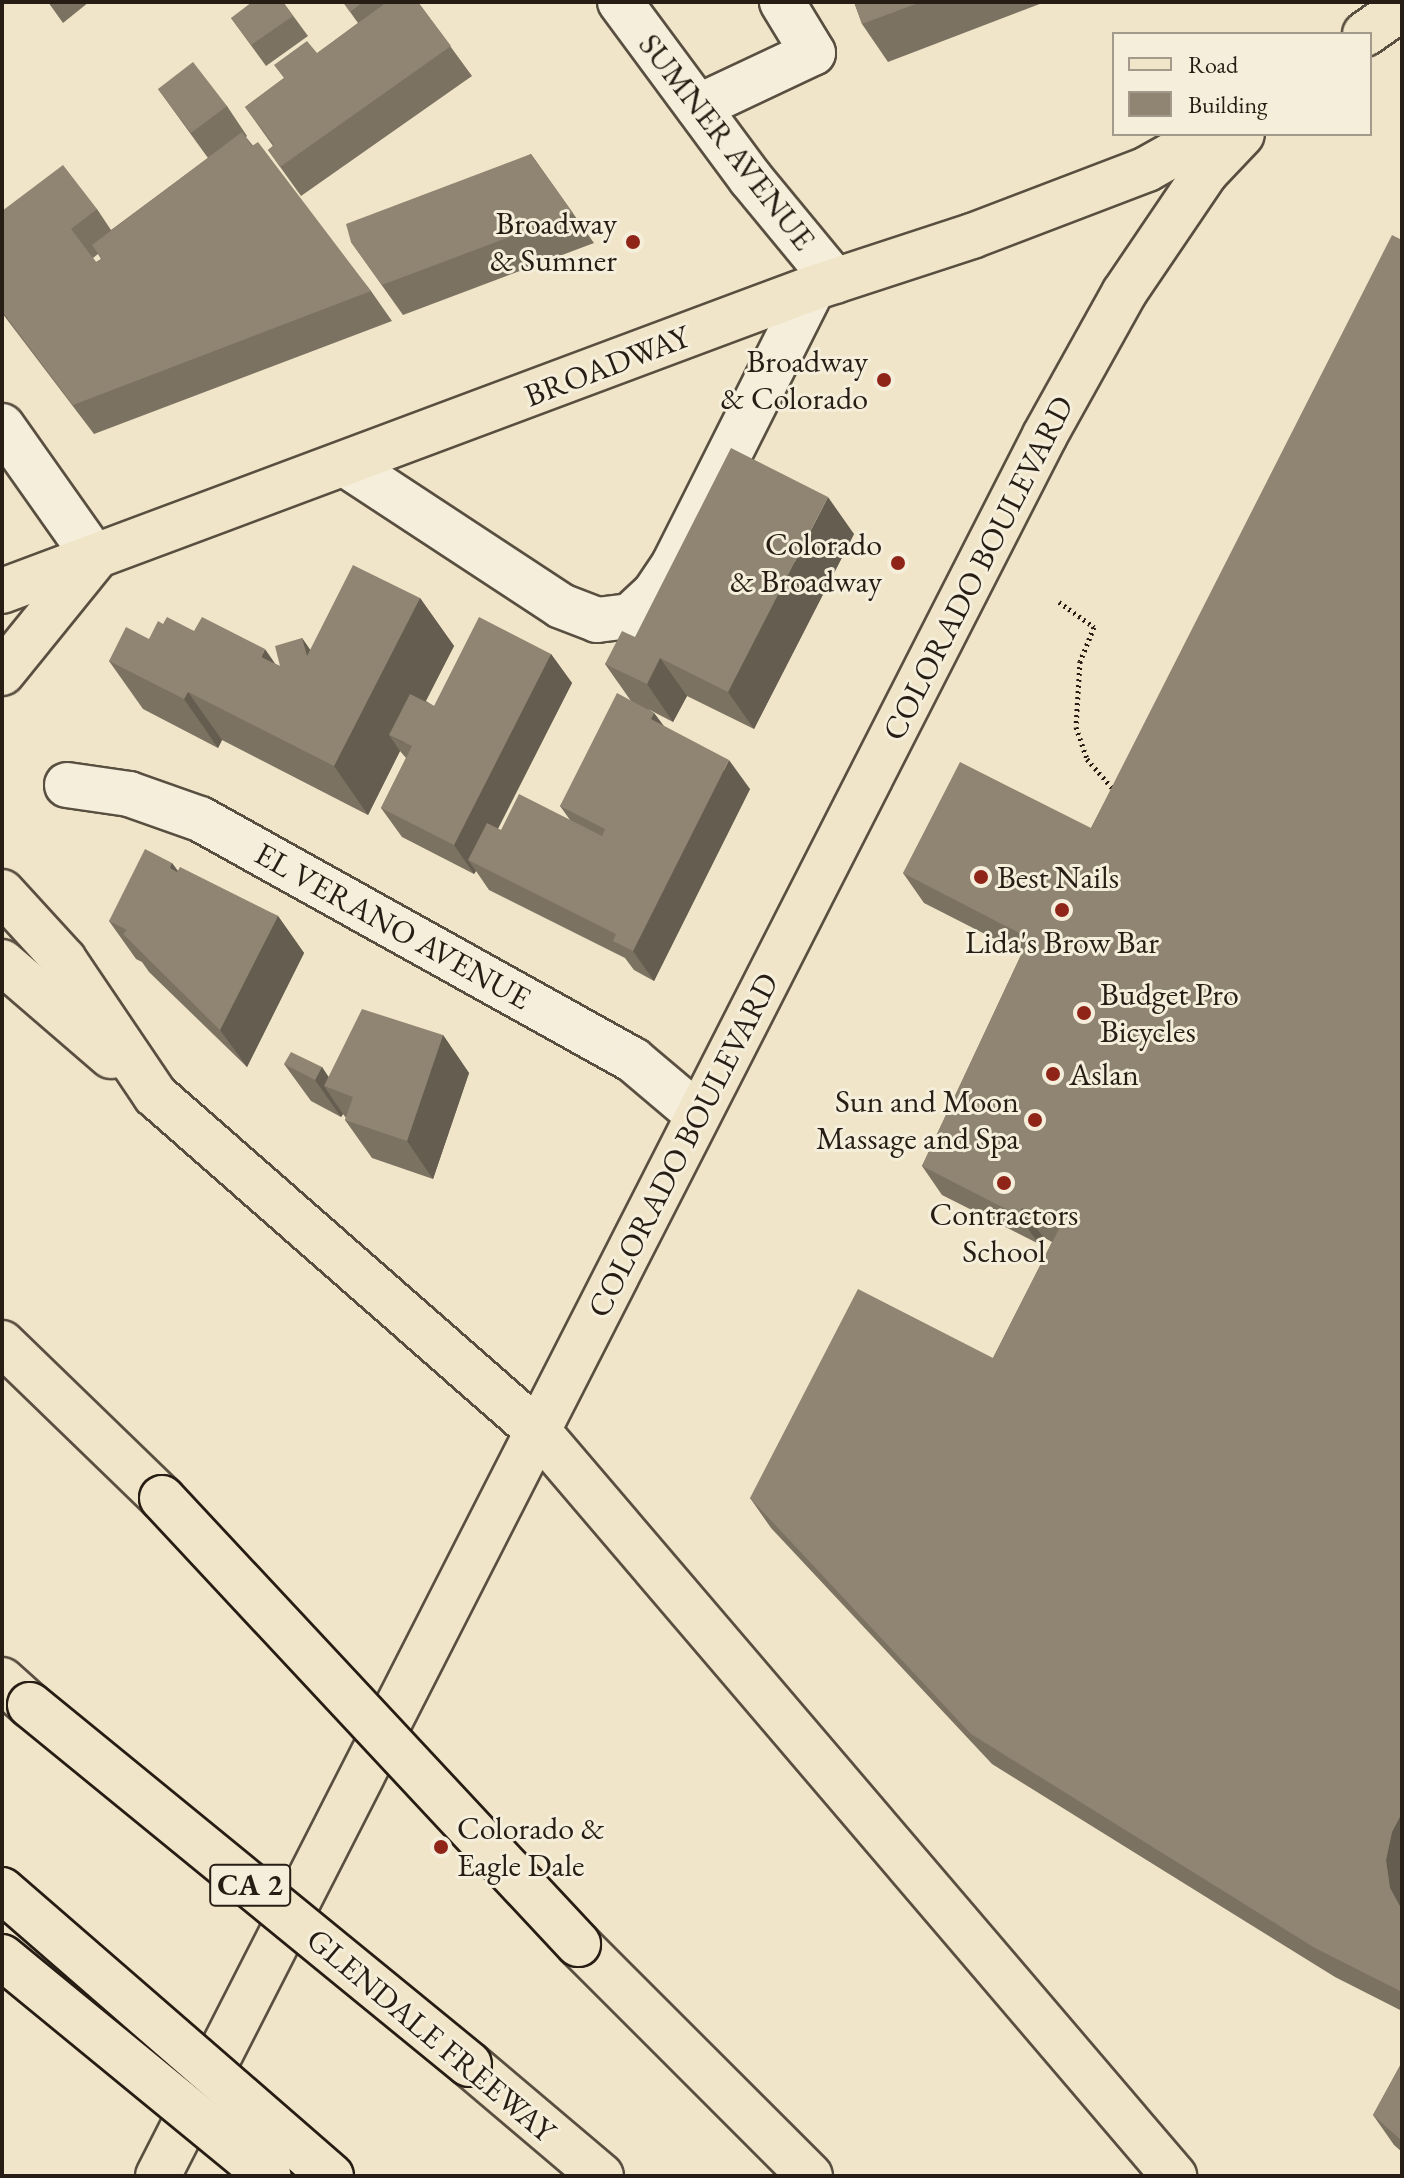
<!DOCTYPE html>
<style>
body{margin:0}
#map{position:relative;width:1404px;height:2178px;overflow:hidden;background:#f0e5c8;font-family:"EB Garamond",serif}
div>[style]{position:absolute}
.path>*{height:5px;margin-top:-2.5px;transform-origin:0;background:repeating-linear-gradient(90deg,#271d14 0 2px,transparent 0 6px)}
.roads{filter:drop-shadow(2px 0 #594f41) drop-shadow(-2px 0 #594f41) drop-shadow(0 2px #594f41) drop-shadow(0 -2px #594f41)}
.minor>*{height:44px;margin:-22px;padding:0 22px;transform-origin:22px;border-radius:22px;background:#f5eedb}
.major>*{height:44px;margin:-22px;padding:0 22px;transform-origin:22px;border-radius:22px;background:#f0e5c8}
.highway>*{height:44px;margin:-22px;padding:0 22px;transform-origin:22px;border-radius:22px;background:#f0e5c8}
.bridges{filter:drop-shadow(2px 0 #271d14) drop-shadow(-2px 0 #271d14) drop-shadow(0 2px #271d14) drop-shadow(0 -2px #271d14)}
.highway-bridge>*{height:44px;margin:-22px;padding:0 22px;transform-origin:22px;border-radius:22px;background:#f0e5c8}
.wall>*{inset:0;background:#7c7262}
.shaded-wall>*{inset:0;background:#655d50}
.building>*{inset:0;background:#908572}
.dots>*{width:22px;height:22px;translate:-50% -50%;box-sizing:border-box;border:4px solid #f5eedb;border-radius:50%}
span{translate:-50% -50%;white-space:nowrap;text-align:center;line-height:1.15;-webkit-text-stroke:6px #f5eedb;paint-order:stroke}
.shield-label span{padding:2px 6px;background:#f5eedb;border:2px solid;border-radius:6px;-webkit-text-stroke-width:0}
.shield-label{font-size:30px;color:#271d14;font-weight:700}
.street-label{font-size:32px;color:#271d14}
.poi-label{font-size:32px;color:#271d14}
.right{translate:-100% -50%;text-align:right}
.left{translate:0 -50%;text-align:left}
.frame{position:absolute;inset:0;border:4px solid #271d14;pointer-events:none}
.legend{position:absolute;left:1112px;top:32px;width:260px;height:104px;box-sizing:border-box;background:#f5eedb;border:2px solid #a39a8b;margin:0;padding:10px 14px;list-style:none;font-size:24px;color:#271d14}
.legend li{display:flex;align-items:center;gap:16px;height:40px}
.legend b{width:40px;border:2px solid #a39a8b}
</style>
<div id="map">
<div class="path">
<i style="left:1059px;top:602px;width:43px;rotate:35.5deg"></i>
<i style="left:1094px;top:627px;width:37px;rotate:112deg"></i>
<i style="left:1080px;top:661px;width:66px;rotate:93.5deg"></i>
<i style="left:1076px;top:727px;width:34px;rotate:71deg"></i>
<i style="left:1087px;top:759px;width:41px;rotate:48.9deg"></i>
</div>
<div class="roads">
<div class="minor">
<i style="left:620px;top:2px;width:220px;rotate:53.5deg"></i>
<i style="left:751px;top:179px;width:132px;rotate:50.5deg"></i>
<i style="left:698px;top:107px;width:127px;rotate:-25.2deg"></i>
<i style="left:813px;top:53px;width:60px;rotate:-121.3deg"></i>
<i style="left:2px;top:426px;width:161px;rotate:54.8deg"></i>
<i style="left:345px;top:464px;width:258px;rotate:33.3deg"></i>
<i style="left:561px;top:606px;width:39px;rotate:21deg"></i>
<i style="left:597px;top:620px;width:33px;rotate:-7deg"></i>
<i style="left:630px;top:616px;width:33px;rotate:-43deg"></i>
<i style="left:654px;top:594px;width:36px;rotate:-56deg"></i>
<i style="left:674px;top:564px;width:309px;rotate:-63.3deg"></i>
<i style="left:67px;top:785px;width:63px;rotate:8.3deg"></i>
<i style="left:129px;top:794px;width:75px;rotate:19.4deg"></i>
<i style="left:200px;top:819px;width:496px;rotate:29.1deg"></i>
<i style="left:633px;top:1060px;width:84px;rotate:40.2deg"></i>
</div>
<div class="major">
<i style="left:1365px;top:34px;width:45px;rotate:-35.1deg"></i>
<i style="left:2px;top:591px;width:866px;rotate:-20.49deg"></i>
<i style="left:813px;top:288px;width:167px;rotate:-18.1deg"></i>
<i style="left:972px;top:236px;width:187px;rotate:-20.9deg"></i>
<i style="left:1147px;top:169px;width:71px;rotate:-29.4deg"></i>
<i style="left:2px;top:673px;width:148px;rotate:-51deg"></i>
<i style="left:2px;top:892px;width:92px;rotate:47.6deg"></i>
<i style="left:64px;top:960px;width:163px;rotate:56deg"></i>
<i style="left:155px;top:1095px;width:509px;rotate:41.26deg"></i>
<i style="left:2px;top:962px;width:144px;rotate:40.8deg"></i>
<i style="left:158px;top:2176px;width:1954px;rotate:-63deg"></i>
<i style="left:1045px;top:435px;width:162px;rotate:-60.9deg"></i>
<i style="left:1124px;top:293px;width:146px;rotate:-55.9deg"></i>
<i style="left:1206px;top:172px;width:52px;rotate:-46.5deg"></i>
</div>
<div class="highway">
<i style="left:2px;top:1343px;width:223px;rotate:44.1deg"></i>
<i style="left:538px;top:1431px;width:980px;rotate:49.51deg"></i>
<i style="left:2px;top:1680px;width:38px;rotate:42deg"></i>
<i style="left:578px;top:1944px;width:328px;rotate:45deg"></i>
<i style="left:469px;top:2064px;width:173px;rotate:40.3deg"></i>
</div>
</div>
<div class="bridges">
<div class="highway-bridge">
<i style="left:162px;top:1498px;width:610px;rotate:46.99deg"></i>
<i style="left:30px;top:1705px;width:567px;rotate:39.28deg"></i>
<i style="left:2px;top:1890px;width:436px;rotate:41deg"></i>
<i style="left:2px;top:1957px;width:345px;rotate:39.4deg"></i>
</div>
</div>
<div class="wall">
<i style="clip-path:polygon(48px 2px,89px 2px,63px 23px)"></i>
<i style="clip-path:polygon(283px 2px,308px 36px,266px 66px,231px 18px)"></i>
<i style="clip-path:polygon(343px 2px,418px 2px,472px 76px,301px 196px,268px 150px,273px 146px,245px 107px,358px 23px)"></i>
<i style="clip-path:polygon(854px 2px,1045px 2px,888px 62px,862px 24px)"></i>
<i style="clip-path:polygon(evenodd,158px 89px,227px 106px,247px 136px,246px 137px,371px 291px,392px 321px,94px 434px,2px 313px,2px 211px,97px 209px,111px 230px,208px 158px,158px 89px,98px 254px,101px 259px,96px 262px,93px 258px,98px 254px)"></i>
<i style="clip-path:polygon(531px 154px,594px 243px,403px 315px,351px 242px)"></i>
<i style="clip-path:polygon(1402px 240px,1402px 2011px,1335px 1977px,992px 1764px,771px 1528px,750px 1498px,993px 1358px,1052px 1242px,1043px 1237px,1039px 1244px,942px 1195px,922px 1166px,1022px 953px,924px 903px,903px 873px,1091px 828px)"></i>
<i style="clip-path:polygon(854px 534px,754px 729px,687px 696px,673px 722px,648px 709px,654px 713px,664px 726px,750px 789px,654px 981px,634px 970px,625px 958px,489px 890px,476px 871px,474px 874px,402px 837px,381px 808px,406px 758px,400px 751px,368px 815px,222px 740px,218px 748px,143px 709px,109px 661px,149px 639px,163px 624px,194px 631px,280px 666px,302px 638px,310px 650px,420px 598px,454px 646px,426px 701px,434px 706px,551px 654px,572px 683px,498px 829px,501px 830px,570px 820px,560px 806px,631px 701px,605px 664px,635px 637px)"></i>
<i style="clip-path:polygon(172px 863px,178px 871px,278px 916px,304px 953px,247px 1067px,149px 972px,142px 962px,136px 959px,109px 921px)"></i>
<i style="clip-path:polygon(443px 1035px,469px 1073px,433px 1179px,372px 1158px,345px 1120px,346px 1118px,343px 1114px,341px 1117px,311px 1101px,284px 1064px,322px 1067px,328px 1077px)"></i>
<i style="clip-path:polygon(1402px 2062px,1402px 2152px,1394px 2145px,1373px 2115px)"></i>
</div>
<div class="shaded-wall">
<i style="clip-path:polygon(828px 497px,854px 534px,754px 729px,728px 692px)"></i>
<i style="clip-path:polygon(420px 598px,454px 646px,404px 743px,389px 735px,400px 751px,368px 815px,334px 766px)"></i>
<i style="clip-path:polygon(302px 638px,336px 687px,307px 656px)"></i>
<i style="clip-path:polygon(265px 649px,299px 698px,261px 657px)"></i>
<i style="clip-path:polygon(551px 654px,572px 683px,479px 865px,468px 860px,476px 871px,474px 874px,454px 845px)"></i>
<i style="clip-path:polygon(660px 658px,687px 696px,673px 722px,647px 684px)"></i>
<i style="clip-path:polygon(188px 692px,222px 740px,218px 748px,184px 699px)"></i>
<i style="clip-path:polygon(654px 713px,675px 742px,651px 719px)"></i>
<i style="clip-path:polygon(729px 760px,750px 789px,654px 981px,633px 951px)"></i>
<i style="clip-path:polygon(172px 863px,198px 900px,170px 868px)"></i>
<i style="clip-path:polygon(278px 916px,304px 953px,247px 1067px,220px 1030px)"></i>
<i style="clip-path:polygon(443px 1035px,469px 1073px,433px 1179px,407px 1141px)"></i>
<i style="clip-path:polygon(322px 1067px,338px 1091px,324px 1086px,343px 1114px,341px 1117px,315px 1080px)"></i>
<i style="clip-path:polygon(1022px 1208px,1043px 1237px,1039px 1244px,1018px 1215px)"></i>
<i style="clip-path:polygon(1402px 1813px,1402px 1910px,1390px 1888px,1386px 1860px,1392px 1832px)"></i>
</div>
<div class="building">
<i style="clip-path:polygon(252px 2px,283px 2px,293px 16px,251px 45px,231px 18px)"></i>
<i style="clip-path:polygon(343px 2px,363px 2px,350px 12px)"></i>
<i style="clip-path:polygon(387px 2px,418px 2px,451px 46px,280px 167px,268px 150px,274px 145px,245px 107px,284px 78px,274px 65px,307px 41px,317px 53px)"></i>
<i style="clip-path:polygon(854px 2px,921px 2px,862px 24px)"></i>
<i style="clip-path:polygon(193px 62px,227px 106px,191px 133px,158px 89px)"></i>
<i style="clip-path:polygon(242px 132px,252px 146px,258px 142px,371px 291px,73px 405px,2px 311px,2px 211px,63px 165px,97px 209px,71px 229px,96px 262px,102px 259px,92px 245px)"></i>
<i style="clip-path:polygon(531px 154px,573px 213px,382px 285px,351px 242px,346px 224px)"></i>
<i style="clip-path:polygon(1392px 235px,1402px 240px,1402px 1813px,1392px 1832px,1386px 1860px,1390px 1888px,1402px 1910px,1402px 1992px,1315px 1948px,971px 1734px,750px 1498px,858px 1289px,993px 1358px,1060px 1227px,1022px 1208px,1018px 1215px,922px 1166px,1029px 938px,903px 873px,960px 762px,1091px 828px)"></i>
<i style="clip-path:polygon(731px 448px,828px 497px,728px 692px,660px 658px,647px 684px,605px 664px,622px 631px,635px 637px)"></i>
<i style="clip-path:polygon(353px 565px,420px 598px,334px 766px,188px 692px,184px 699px,109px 661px,126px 627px,149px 639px,158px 621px,163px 624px,167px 617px,194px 631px,202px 617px,265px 649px,261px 657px,280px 666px,275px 646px,302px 638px,307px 656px)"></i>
<i style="clip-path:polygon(479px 617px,551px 654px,454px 845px,381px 808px,412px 746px,389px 735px,410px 694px,434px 706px)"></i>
<i style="clip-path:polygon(617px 693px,654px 713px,651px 719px,729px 760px,633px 951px,613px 941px,616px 934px,468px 860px,487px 823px,501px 830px,519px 794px,602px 836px,605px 829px,560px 806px)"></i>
<i style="clip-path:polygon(145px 849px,172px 863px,170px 868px,177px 872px,180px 867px,278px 916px,220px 1030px,123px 934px,127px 930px,109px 921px)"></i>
<i style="clip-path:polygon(362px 1009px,443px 1035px,407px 1141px,345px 1120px,353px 1097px,324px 1086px)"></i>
<i style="clip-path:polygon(291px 1052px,322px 1067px,315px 1080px,284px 1064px)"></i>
<i style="clip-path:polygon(1402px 2062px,1402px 2141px,1373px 2115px)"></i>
</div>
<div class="dots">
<i style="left:633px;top:242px;background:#8f2418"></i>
<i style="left:884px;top:380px;background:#8f2418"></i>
<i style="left:898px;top:563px;background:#8f2418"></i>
<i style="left:981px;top:877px;background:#8f2418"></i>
<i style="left:1062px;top:910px;background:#8f2418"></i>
<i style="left:1084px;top:1013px;background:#8f2418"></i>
<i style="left:1053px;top:1074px;background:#8f2418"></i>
<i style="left:1035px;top:1120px;background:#8f2418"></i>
<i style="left:1004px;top:1183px;background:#8f2418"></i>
<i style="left:441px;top:1847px;background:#8f2418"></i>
</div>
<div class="shield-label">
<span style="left:250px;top:1885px">CA 2</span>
</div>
<div class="street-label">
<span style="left:727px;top:142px;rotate:52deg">SUMNER AVENUE</span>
<span style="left:607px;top:366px;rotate:-21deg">BROADWAY</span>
<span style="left:978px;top:568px;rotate:-63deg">COLORADO BOULEVARD</span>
<span style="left:393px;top:926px;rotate:29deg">EL VERANO AVENUE</span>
<span style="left:683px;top:1145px;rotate:-63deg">COLORADO BOULEVARD</span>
<span style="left:431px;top:2035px;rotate:40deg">GLENDALE FREEWAY</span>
</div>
<div class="poi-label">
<span class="right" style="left:617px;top:242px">Broadway<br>&amp; Sumner</span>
<span class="right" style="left:868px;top:380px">Broadway<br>&amp; Colorado</span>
<span class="right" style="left:882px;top:563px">Colorado<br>&amp; Broadway</span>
<span class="left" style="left:997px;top:877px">Best Nails</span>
<span style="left:1062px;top:942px">Lida's Brow Bar</span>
<span class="left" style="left:1100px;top:1013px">Budget Pro<br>Bicycles</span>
<span class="left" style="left:1069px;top:1074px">Aslan</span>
<span class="right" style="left:1019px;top:1120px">Sun and Moon<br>Massage and Spa</span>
<span style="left:1004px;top:1233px">Contractors<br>School</span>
<span class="left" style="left:457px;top:1847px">Colorado &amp;<br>Eagle Dale</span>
</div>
<div class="frame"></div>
<ul class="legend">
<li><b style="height:10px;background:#f0e5c8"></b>Road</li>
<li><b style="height:22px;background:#908572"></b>Building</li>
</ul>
</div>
